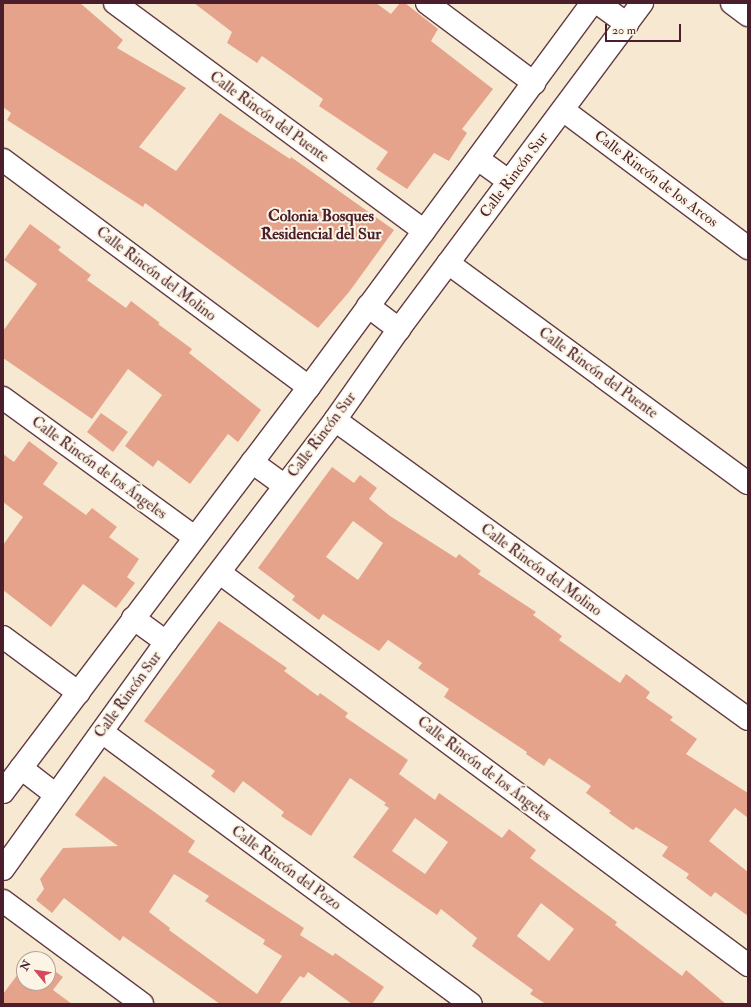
<!DOCTYPE html>
<meta charset="utf-8">
<style>
body{margin:0}
#map{position:relative;width:751px;height:1007px;overflow:hidden;background:#f7e9d1;font-family:"IM FELL Double Pica",serif}
div>[style]{position:absolute}
.building>*{inset:0;background:#e6a38b}
.roads{filter:drop-shadow(1px 0 #643d44) drop-shadow(-1px 0 #643d44) drop-shadow(0 1px #643d44) drop-shadow(0 -1px #643d44)}
.minor>*{height:22px;margin:-11px;padding:0 11px;transform-origin:11px;border-radius:11px;background:#fff}
span{translate:-50% -50%;white-space:nowrap;text-align:center;line-height:1.15;-webkit-text-stroke:4px #fcf5e5;paint-order:stroke}
.street-label{font-size:15px;color:#4a1f2b}
.neighbourhood-label{font-size:16px;color:#4a1f2b;font-weight:700}
.frame{position:absolute;inset:0;border:4px solid #4a1f2b;pointer-events:none}
.north{position:absolute;left:16px;top:951px;width:40px;height:40px;box-sizing:border-box;background:#fcf5e5;border:1px solid #b59f9b;border-radius:50%;rotate:299deg;font-size:11px;font-weight:700;line-height:16px;text-align:center;color:#4a1f2b}
.north::after{content:'';display:block;margin:auto;width:14px;height:18px;background:#d1495b;clip-path:polygon(50% 0,100% 100%,50% 72%,0 100%)}
.scale{position:absolute;left:605px;top:24px;width:76px;height:18px;box-sizing:border-box;border:2px solid #4a1f2b;border-top:0;padding-left:5px;font-size:12px;line-height:14px;white-space:nowrap;color:#4a1f2b;-webkit-text-stroke:3px #fcf5e5;paint-order:stroke}
</style>
<div id="map">
<div class="building">
<i style="clip-path:polygon(3px 3px,80px 3px,123px 40px,117px 48px,186px 88px,139px 147px,176px 171px,220px 113px,290px 159px,291px 157px,394px 230px,349px 292px,318px 328px,145px 203px,143px 207px,7px 120px,11px 113px,3px 107px)"></i>
<i style="clip-path:polygon(194px 3px,376px 3px,391px 14px,400px 3px,405px 3px,438px 29px,431px 41px,493px 89px,462px 129px,467px 133px,449px 161px,434px 153px,407px 189px,376px 169px,388px 152px,319px 106px,323px 99px,262px 56px,257px 63px,227px 43px,232px 32px)"></i>
<i style="clip-path:polygon(30px 224px,61px 247px,58px 250px,91px 275px,87px 280px,126px 308px,131px 301px,160px 323px,158px 324px,192px 349px,189px 353px,261px 410px,238px 442px,228px 434px,190px 484px,158px 460px,153px 467px,125px 446px,162px 395px,128px 369px,92px 419px,3px 358px,3px 331px,37px 284px,4px 260px)"></i>
<i style="clip-path:polygon(101px 413px,128px 432px,113px 452px,87px 432px)"></i>
<i style="clip-path:polygon(29px 441px,58px 463px,43px 484px,86px 515px,92px 508px,117px 527px,109px 537px,139px 559px,127px 577px,135px 583px,116px 608px,83px 584px,51px 627px,3px 590px,3px 545px,23px 517px,3px 502px,3px 454px,14px 462px)"></i>
<i style="clip-path:polygon(evenodd,332px 467px,354px 483px,360px 475px,377px 488px,369px 499px,390px 516px,456px 558px,459px 554px,481px 571px,478px 574px,536px 612px,533px 615px,562px 636px,559px 640px,620px 683px,626px 674px,650px 692px,646px 698px,673px 717px,670px 720px,697px 739px,686px 754px,748px 793px,748px 818px,735px 808px,709px 841px,748px 872px,748px 916px,715px 892px,711px 897px,686px 878px,689px 874px,662px 856px,668px 847px,636px 827px,633px 830px,609px 813px,611px 811px,586px 793px,591px 786px,549px 758px,544px 766px,526px 754px,527px 752px,444px 697px,449px 689px,418px 668px,422px 663px,388px 640px,379px 651px,323px 614px,319px 620px,292px 600px,295px 596px,258px 568px,332px 467px,353px 521px,383px 543px,358px 580px,326px 557px,353px 521px)"></i>
<i style="clip-path:polygon(evenodd,219px 621px,287px 668px,284px 671px,318px 696px,320px 693px,348px 713px,345px 717px,408px 760px,399px 774px,435px 800px,439px 793px,502px 838px,509px 829px,536px 850px,530px 858px,617px 922px,615px 925px,682px 976px,686px 970px,726px 1004px,546px 1004px,530px 994px,533px 990px,472px 946px,477px 938px,441px 909px,437px 915px,353px 857px,389px 808px,384px 805px,386px 803px,350px 778px,311px 836px,281px 816px,284px 812px,243px 781px,234px 793px,211px 776px,215px 771px,144px 721px,219px 621px,415px 818px,448px 842px,425px 874px,392px 851px,415px 818px,219px 621px,541px 903px,574px 929px,549px 961px,517px 936px,541px 903px)"></i>
<i style="clip-path:polygon(evenodd,104px 776px,195px 841px,188px 852px,304px 928px,300px 935px,333px 956px,335px 953px,384px 987px,372px 1004px,352px 1004px,308px 972px,304px 978px,300px 976px,279px 1004px,220px 1004px,123px 936px,120px 941px,64px 898px,52px 913px,36px 900px,44px 889px,40px 879px,63px 848px,118px 846px,75px 815px,104px 776px,174px 874px,209px 896px,205px 901px,265px 940px,263px 944px,282px 956px,257px 994px,169px 930px,170px 928px,149px 912px,174px 874px)"></i>
<i style="clip-path:polygon(24px 966px,24px 983px,48px 983px,48px 966px,63px 977px,53px 990px,72px 1004px,3px 1004px,3px 994px)"></i>
</div>
<div class="roads">
<div class="minor">
<i style="left:115px;top:3px;width:384px;rotate:36.4deg"></i>
<i style="left:427px;top:3px;width:134px;rotate:36.8deg"></i>
<i style="left:598px;top:3px;width:36px;rotate:36deg"></i>
<i style="left:732px;top:3px;width:20px;rotate:37deg"></i>
<i style="left:563px;top:110px;width:231px;rotate:36.7deg"></i>
<i style="left:478px;top:159px;width:37px;rotate:36deg"></i>
<i style="left:3px;top:160px;width:381px;rotate:36.6deg"></i>
<i style="left:448px;top:263px;width:372px;rotate:36.3deg"></i>
<i style="left:368px;top:306px;width:39px;rotate:37deg"></i>
<i style="left:3px;top:398px;width:236px;rotate:36deg"></i>
<i style="left:335px;top:420px;width:510px;rotate:35.9deg"></i>
<i style="left:252px;top:462px;width:39px;rotate:36deg"></i>
<i style="left:220px;top:573px;width:658px;rotate:36.59deg"></i>
<i style="left:133px;top:618px;width:41px;rotate:36deg"></i>
<i style="left:3px;top:637px;width:94px;rotate:36.4deg"></i>
<i style="left:102px;top:732px;width:458px;rotate:36.4deg"></i>
<i style="left:21px;top:768px;width:44px;rotate:37.6deg"></i>
<i style="left:3px;top:792px;width:508px;rotate:-52.93deg"></i>
<i style="left:309px;top:387px;width:477px;rotate:-53.6deg"></i>
<i style="left:3px;top:869px;width:279px;rotate:-54.3deg"></i>
<i style="left:166px;top:642px;width:279px;rotate:-52.7deg"></i>
<i style="left:335px;top:420px;width:111px;rotate:-54.9deg"></i>
<i style="left:399px;top:329px;width:407px;rotate:-53.3deg"></i>
<i style="left:3px;top:901px;width:173px;rotate:36.5deg"></i>
</div>
</div>
<div class="street-label">
<span style="left:269px;top:117px;rotate:36deg">Calle Rincón del Puente</span>
<span style="left:514px;top:175px;rotate:-53deg">Calle Rincón Sur</span>
<span style="left:656px;top:179px;rotate:37deg">Calle Rincón de los Arcos</span>
<span style="left:156px;top:274px;rotate:37deg">Calle Rincón del Molino</span>
<span style="left:598px;top:373px;rotate:36deg">Calle Rincón del Puente</span>
<span style="left:322px;top:435px;rotate:-53deg">Calle Rincón Sur</span>
<span style="left:99px;top:468px;rotate:36deg">Calle Rincón de los Ángeles</span>
<span style="left:541px;top:570px;rotate:36deg">Calle Rincón del Molino</span>
<span style="left:128px;top:695px;rotate:-54deg">Calle Rincón Sur</span>
<span style="left:484px;top:769px;rotate:37deg">Calle Rincón de los Ángeles</span>
<span style="left:286px;top:868px;rotate:36deg">Calle Rincón del Pozo</span>
</div>
<div class="neighbourhood-label">
<span style="left:321px;top:225px">Colonia Bosques<br>Residencial del Sur</span>
</div>
<div class="frame"></div>
<div class="north">N</div>
<div class="scale">20 m</div>
</div>
